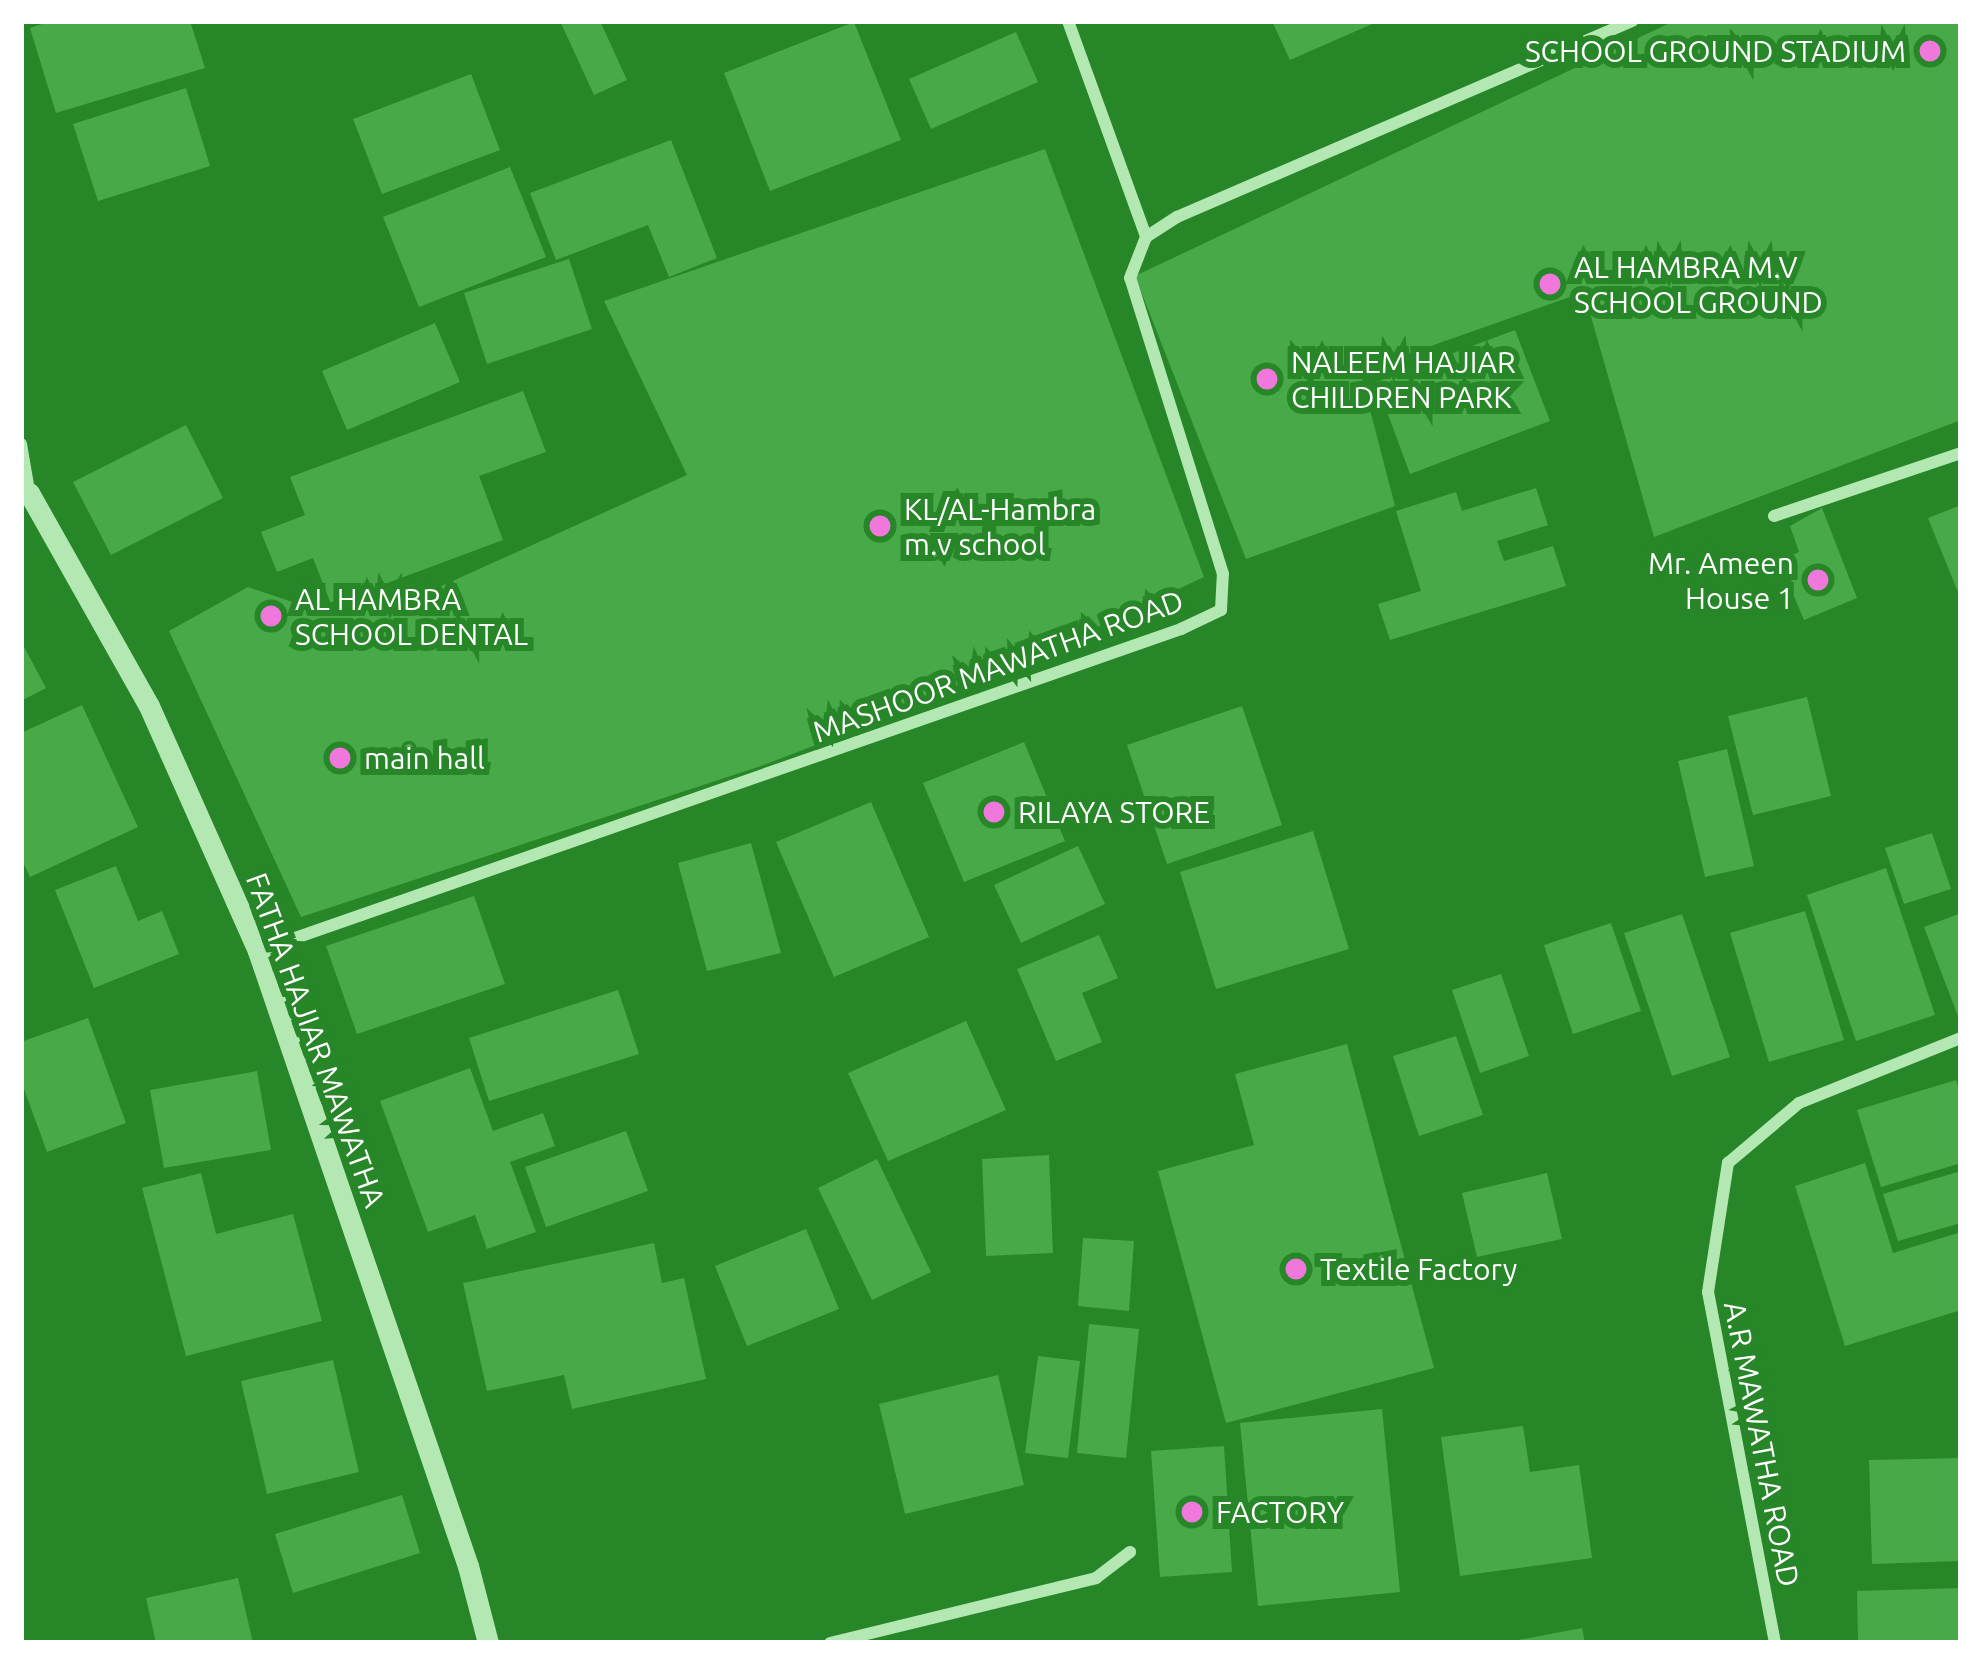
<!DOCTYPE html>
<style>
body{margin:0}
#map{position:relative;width:1982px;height:1664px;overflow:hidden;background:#278628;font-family:Ubuntu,sans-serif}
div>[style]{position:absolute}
.building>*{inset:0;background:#48a948}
.minor>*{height:12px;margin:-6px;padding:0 6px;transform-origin:6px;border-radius:6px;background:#b3e8b2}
.tertiary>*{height:21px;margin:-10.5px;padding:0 10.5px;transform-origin:10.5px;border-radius:10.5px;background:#b3e8b2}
.dots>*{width:33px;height:33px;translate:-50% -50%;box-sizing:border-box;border:6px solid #278628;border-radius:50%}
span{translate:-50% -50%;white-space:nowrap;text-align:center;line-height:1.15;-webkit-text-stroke:12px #278628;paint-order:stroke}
.poi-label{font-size:30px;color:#fff}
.right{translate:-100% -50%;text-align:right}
.left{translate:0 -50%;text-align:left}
.street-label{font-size:30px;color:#fff}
.frame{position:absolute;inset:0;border:24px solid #fff;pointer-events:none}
</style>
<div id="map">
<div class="building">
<i style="clip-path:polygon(51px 21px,190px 21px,205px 68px,56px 113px,30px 28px)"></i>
<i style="clip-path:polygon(560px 21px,600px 21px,627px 80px,594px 95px)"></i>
<i style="clip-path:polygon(1272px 21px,1379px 21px,1290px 60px)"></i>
<i style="clip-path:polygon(1674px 21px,1961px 21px,1961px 420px,1654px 537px,1584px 292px,1360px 371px,1395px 506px,1246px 559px,1135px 276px)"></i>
<i style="clip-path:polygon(854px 22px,901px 140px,770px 191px,724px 73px)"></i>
<i style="clip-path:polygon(1016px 32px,1038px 82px,931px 129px,909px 79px)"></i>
<i style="clip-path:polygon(471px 74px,500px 150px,382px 194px,353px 119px)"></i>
<i style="clip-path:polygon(186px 88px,210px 166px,98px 201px,73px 124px)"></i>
<i style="clip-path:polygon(671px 140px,717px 258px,669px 277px,648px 225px,556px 260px,530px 193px)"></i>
<i style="clip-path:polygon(1045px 149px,1204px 577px,983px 681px,761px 766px,301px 917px,169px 631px,248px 587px,322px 612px,395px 607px,687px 475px,604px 301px)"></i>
<i style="clip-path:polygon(510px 167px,546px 257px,419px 307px,383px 217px)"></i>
<i style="clip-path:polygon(569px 259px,592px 329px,487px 364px,464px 293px)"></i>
<i style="clip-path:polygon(435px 323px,460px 382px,347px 430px,322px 371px)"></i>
<i style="clip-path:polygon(1515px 330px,1550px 421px,1410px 474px,1376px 382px)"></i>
<i style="clip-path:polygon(523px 391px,546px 452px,479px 476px,503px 540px,331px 604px,313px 558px,277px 572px,261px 532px,305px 515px,290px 477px)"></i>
<i style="clip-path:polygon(186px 425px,223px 498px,111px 555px,73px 482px)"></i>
<i style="clip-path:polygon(1536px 488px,1548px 525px,1497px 541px,1504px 561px,1553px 546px,1566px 586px,1390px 640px,1378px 604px,1421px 591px,1396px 511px,1456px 492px,1462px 511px)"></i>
<i style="clip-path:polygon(1961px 505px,1961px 588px,1957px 590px,1928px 518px)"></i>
<i style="clip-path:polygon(1822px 508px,1857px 598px,1804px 620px,1779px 561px,1799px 552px,1790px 526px)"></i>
<i style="clip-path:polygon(21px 641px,46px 688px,21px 701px)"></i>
<i style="clip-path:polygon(1807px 697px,1831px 796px,1753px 815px,1728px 716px)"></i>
<i style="clip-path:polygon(82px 705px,138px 827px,30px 877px,21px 858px,21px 733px)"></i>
<i style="clip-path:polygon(1242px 706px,1282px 825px,1167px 864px,1127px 745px)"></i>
<i style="clip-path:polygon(1024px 742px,1065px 841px,964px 882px,923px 783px)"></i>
<i style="clip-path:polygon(1727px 749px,1754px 866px,1705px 877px,1678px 761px)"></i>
<i style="clip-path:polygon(871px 802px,929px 937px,834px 977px,776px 842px)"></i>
<i style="clip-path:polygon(1313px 831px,1349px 949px,1216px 989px,1180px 872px)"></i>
<i style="clip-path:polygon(1932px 833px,1951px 889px,1904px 904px,1885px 848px)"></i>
<i style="clip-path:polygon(751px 843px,781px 953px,707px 971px,678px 863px)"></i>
<i style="clip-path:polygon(1078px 846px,1105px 904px,1021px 943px,994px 885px)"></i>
<i style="clip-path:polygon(116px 866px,138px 921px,162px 911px,179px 954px,94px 988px,55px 890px)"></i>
<i style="clip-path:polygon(1886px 868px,1935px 1015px,1856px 1041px,1807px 895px)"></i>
<i style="clip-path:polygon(474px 896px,505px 984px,357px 1034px,326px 946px)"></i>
<i style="clip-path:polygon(1805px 911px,1844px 1040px,1769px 1062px,1730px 933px)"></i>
<i style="clip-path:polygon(1961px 913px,1961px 1024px,1924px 927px)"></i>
<i style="clip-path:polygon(1682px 914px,1730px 1057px,1672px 1076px,1624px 933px)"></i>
<i style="clip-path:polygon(1611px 923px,1641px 1011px,1573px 1034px,1544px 945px)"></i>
<i style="clip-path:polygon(1099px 935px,1118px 978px,1082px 993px,1102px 1042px,1056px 1061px,1017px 969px)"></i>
<i style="clip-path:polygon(1501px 974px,1529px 1056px,1480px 1073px,1452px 990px)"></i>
<i style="clip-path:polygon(618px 990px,639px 1054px,489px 1101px,469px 1038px)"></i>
<i style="clip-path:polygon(88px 1018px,126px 1123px,47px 1152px,21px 1081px,21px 1042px)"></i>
<i style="clip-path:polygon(966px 1021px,1006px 1110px,888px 1161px,848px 1073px)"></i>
<i style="clip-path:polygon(1456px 1036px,1483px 1115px,1419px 1136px,1393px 1056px)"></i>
<i style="clip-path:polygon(1347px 1044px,1434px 1368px,1226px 1423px,1158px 1171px,1254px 1145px,1235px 1074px)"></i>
<i style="clip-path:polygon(470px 1068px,493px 1131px,543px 1113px,555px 1146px,510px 1162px,536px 1232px,487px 1249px,475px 1215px,428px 1232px,380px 1101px)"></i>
<i style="clip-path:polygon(257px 1071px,271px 1150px,164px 1168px,150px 1090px)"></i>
<i style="clip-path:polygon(1956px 1080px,1961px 1097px,1961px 1163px,1881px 1187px,1857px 1110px)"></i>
<i style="clip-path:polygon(626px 1131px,648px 1191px,546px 1227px,525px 1167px)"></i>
<i style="clip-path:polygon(1049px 1155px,1053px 1253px,986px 1256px,982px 1159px)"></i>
<i style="clip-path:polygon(877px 1159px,931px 1272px,872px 1300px,818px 1188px)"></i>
<i style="clip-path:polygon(1865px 1163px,1893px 1253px,1961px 1232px,1961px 1310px,1845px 1346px,1795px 1186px)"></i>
<i style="clip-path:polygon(1961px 1171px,1961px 1223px,1898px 1241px,1883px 1194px)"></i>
<i style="clip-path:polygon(201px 1173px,216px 1234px,293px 1214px,322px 1321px,186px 1356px,142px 1188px)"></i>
<i style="clip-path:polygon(1547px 1173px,1562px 1239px,1477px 1257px,1462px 1193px)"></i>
<i style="clip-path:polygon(806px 1229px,839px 1309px,747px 1346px,715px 1266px)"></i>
<i style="clip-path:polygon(1083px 1238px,1134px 1241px,1129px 1311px,1078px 1306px)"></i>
<i style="clip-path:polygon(654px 1243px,662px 1283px,684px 1278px,706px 1379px,572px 1409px,564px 1375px,487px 1391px,463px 1283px)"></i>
<i style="clip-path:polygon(1089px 1324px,1139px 1329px,1126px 1458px,1077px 1453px)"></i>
<i style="clip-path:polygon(1038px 1356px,1080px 1361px,1068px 1458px,1025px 1453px)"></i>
<i style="clip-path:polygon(333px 1360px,359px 1472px,267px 1494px,241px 1381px)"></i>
<i style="clip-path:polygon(998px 1375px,1024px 1485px,905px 1514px,879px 1404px)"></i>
<i style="clip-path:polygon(1382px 1409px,1400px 1592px,1258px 1606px,1240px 1423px)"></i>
<i style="clip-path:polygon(1523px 1426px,1530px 1472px,1579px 1465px,1592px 1558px,1460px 1576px,1441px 1437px)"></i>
<i style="clip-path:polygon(1224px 1446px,1232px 1572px,1160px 1577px,1151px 1451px)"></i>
<i style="clip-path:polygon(1960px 1458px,1961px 1561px,1872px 1564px,1869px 1460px)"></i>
<i style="clip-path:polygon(402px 1495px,420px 1553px,293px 1593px,275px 1534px)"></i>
<i style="clip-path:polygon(238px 1578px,253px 1643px,156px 1643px,146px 1598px)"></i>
<i style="clip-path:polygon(1961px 1588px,1961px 1643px,1858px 1643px,1857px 1591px)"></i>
<i style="clip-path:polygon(1582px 1628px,1585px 1643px,1513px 1643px,1513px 1641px)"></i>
</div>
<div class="minor">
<i style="left:1068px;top:21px;width:230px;rotate:70.1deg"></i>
<i style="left:21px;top:444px;width:48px;rotate:80.3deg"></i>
<i style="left:1774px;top:516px;width:197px;rotate:-18.6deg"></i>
<i style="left:258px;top:951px;width:978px;rotate:-19.23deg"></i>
<i style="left:1181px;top:629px;width:44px;rotate:-25.4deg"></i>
<i style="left:1221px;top:610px;width:36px;rotate:-87deg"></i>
<i style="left:1223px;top:574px;width:310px;rotate:-107.4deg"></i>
<i style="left:1130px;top:278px;width:44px;rotate:-68.7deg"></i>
<i style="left:1146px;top:237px;width:37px;rotate:-33deg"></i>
<i style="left:1177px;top:217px;width:496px;rotate:-23.3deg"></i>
<i style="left:830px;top:1643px;width:274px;rotate:-13.7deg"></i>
<i style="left:1096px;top:1578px;width:43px;rotate:-37.4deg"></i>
<i style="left:1775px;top:1643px;width:357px;rotate:-100.8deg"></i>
<i style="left:1708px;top:1292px;width:131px;rotate:-81.2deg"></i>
<i style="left:1728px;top:1163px;width:93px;rotate:-40.2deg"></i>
<i style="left:1799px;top:1103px;width:175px;rotate:-21.9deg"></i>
</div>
<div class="tertiary">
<i style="left:21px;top:489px;width:9px;rotate:27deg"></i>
<i style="left:29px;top:493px;width:244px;rotate:60.6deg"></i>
<i style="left:149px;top:706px;width:268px;rotate:66deg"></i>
<i style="left:258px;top:951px;width:650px;rotate:71.15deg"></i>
<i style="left:468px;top:1566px;width:80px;rotate:75.4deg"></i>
</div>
<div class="dots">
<i style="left:1930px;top:51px;background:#f078dd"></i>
<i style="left:1550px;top:284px;background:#f078dd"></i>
<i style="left:1267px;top:379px;background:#f078dd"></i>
<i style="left:880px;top:526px;background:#f078dd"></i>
<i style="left:1818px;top:580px;background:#f078dd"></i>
<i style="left:271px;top:616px;background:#f078dd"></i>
<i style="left:340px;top:758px;background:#f078dd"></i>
<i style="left:994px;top:812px;background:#f078dd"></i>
<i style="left:1296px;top:1269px;background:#f078dd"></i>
<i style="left:1192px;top:1512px;background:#f078dd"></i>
</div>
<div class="poi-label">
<span class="right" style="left:1906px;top:51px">SCHOOL GROUND STADIUM</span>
<span class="left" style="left:1574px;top:284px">AL HAMBRA M.V<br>SCHOOL GROUND</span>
<span class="left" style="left:1291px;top:379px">NALEEM HAJIAR<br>CHILDREN PARK</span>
<span class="left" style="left:904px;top:526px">KL/AL-Hambra<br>m.v school</span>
<span class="right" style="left:1794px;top:580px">Mr. Ameen<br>House 1</span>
<span class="left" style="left:295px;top:616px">AL HAMBRA<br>SCHOOL DENTAL</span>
<span class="left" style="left:364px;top:758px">main hall</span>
<span class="left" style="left:1018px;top:812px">RILAYA STORE</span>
<span class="left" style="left:1320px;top:1269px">Textile Factory</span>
<span class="left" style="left:1216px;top:1512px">FACTORY</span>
</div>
<div class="street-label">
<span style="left:998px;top:666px;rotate:-20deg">MASHOOR MAWATHA ROAD</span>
<span style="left:316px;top:1040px;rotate:70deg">FATHA HAJIAR MAWATHA</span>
<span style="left:1762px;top:1444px;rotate:79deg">A.R MAWATHA ROAD</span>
</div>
<div class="frame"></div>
</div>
